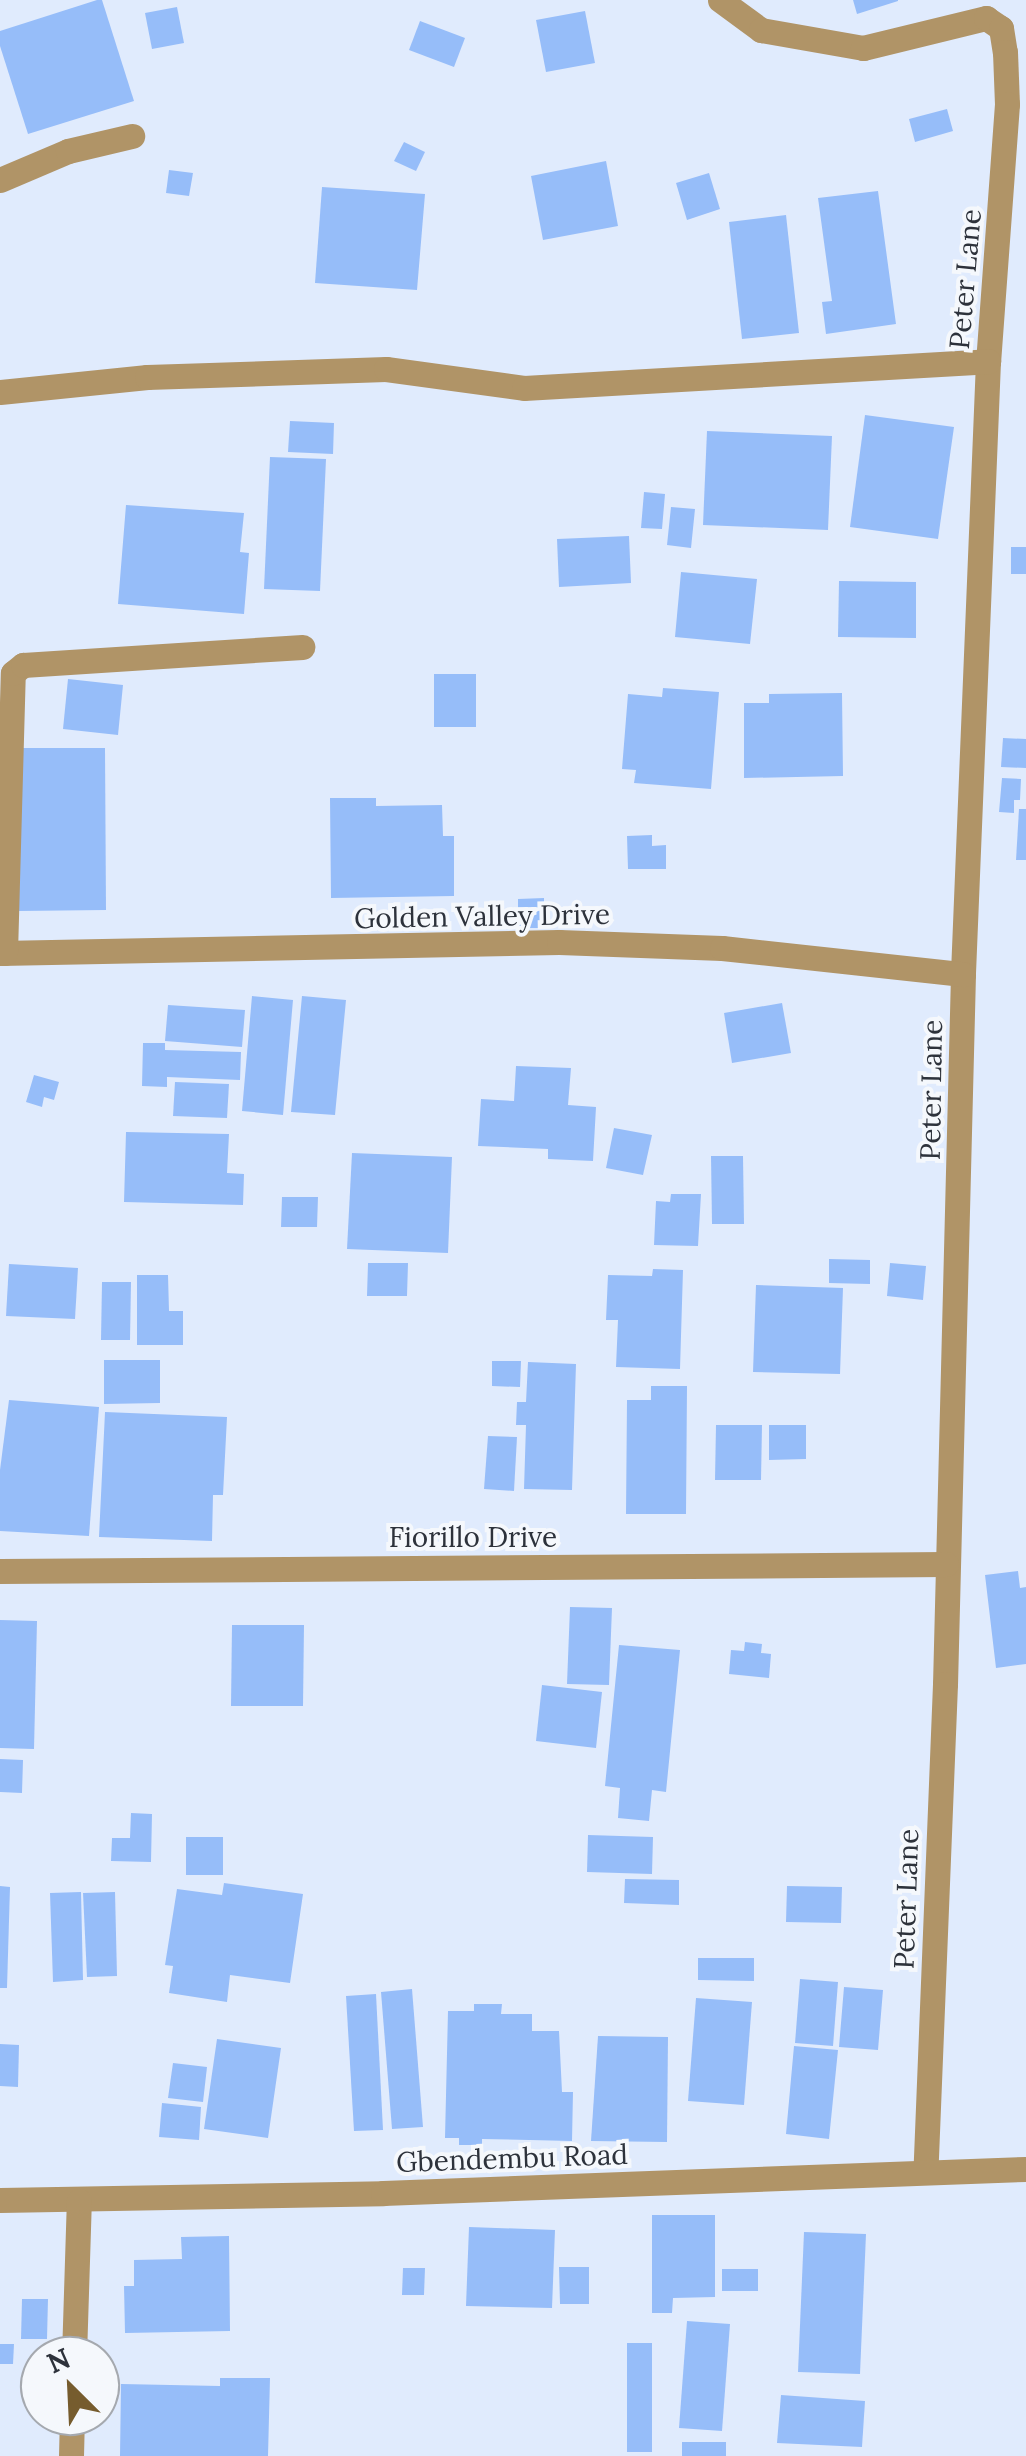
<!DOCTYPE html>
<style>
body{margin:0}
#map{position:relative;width:1026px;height:2456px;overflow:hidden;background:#e0ebfd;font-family:Lora,serif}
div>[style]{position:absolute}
.building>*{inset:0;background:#96bdf9}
.street>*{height:25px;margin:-12.5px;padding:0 12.5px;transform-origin:12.5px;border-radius:12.5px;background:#b09467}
span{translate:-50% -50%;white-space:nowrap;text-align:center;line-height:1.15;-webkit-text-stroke:8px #f5f8fc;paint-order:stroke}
.street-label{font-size:28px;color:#2d323b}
.north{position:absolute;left:20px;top:2336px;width:100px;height:100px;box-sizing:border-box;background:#f5f8fc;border:2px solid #a5a9af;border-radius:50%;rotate:336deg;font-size:28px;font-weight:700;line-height:40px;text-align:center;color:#2d323b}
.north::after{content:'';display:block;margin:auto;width:35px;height:45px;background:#765c2e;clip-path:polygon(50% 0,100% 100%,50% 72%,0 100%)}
</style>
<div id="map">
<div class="building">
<i style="clip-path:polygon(97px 0,102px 0,134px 101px,28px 134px,0 46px,0 31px)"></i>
<i style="clip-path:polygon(853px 0,898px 0,898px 1px,857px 14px)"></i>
<i style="clip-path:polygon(177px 7px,184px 43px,152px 49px,145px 13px)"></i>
<i style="clip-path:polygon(585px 11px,595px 63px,546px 72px,536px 20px)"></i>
<i style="clip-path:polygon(420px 21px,465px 38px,454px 67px,409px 50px)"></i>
<i style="clip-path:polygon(947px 109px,953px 131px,915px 142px,909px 119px)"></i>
<i style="clip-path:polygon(404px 142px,425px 152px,416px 171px,394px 161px)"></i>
<i style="clip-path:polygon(606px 161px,618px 226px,543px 240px,531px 176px)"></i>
<i style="clip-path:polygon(169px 170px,193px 173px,189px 196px,166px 193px)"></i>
<i style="clip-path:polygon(709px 173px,720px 209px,687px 220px,676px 183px)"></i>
<i style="clip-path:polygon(322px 187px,425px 194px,417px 290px,315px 283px)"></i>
<i style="clip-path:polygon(878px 191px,896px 324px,826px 334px,822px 302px,832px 301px,818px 198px)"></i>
<i style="clip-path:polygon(786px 215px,799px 333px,742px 339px,729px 222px)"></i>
<i style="clip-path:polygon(865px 415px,954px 427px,938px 539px,850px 527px)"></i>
<i style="clip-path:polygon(290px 421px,334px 423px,333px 454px,288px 452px)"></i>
<i style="clip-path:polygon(707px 431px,832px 436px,828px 530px,703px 525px)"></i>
<i style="clip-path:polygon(270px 457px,326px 459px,320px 591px,264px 589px)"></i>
<i style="clip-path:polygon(644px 492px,665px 494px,662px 529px,641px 528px)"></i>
<i style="clip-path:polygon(126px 505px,244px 513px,240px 552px,249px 553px,244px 614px,118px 604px)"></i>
<i style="clip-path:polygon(671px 507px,695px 509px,691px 548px,667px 545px)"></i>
<i style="clip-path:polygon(629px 536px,631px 583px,559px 587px,557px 539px)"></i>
<i style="clip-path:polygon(1011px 547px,1026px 547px,1026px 574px,1011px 574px)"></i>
<i style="clip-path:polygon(681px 572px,757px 579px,750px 644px,675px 637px)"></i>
<i style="clip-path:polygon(839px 581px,916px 582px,916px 638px,838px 637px)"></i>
<i style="clip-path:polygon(434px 674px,476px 674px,476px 727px,434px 727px)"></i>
<i style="clip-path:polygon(68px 679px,123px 685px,118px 735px,63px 729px)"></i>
<i style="clip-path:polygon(663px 688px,719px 692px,711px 789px,634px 783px,636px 770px,622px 769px,628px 694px,662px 697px)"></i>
<i style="clip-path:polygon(842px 693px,843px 776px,744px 778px,744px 703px,769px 703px,769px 694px)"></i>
<i style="clip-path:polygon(1003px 738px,1026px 739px,1026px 768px,1001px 767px)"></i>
<i style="clip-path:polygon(17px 748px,105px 748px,106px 910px,18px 911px)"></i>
<i style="clip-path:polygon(1002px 778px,1021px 779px,1020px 800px,1014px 800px,1014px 813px,999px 812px)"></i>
<i style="clip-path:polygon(330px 798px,376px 798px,376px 806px,442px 805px,443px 836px,454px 836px,454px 896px,331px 898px)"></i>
<i style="clip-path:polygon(1019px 809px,1026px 809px,1026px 860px,1016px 860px)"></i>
<i style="clip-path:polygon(652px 835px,652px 846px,666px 845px,666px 869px,628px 869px,627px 836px)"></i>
<i style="clip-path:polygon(544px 898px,544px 928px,518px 928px,518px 899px)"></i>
<i style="clip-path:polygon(252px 996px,293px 1000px,283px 1115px,242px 1111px)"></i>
<i style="clip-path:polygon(302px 996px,346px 1000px,335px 1115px,291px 1112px)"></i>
<i style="clip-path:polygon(782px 1003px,791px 1053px,732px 1063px,724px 1013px)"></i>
<i style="clip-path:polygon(168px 1005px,245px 1010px,242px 1047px,165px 1041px)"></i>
<i style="clip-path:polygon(143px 1043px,165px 1043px,165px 1050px,241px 1052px,240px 1080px,167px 1077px,167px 1087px,142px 1086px)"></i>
<i style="clip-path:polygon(516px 1066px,571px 1068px,568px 1105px,596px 1107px,593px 1161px,548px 1159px,548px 1149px,478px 1146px,481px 1099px,514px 1101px)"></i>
<i style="clip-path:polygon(34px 1075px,59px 1082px,54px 1100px,44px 1097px,42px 1107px,26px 1102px)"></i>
<i style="clip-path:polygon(175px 1082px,229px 1084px,227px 1118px,173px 1116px)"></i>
<i style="clip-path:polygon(614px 1128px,652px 1135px,643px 1175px,606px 1168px)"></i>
<i style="clip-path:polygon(126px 1132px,229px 1134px,227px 1173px,244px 1174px,243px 1205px,124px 1202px)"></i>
<i style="clip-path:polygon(352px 1153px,452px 1157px,448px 1253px,347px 1249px)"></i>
<i style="clip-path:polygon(711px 1156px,743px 1156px,744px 1224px,712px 1224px)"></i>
<i style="clip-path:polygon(671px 1194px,701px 1194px,698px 1246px,654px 1245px,656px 1201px,670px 1202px)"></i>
<i style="clip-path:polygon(282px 1197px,318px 1197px,317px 1227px,281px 1227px)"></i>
<i style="clip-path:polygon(829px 1259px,870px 1260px,870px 1284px,829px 1283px)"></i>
<i style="clip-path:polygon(368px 1263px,408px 1263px,407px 1296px,367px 1296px)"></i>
<i style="clip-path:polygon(890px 1263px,926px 1266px,923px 1300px,887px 1296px)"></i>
<i style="clip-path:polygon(9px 1264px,78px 1268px,75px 1319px,6px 1316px)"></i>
<i style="clip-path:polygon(653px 1269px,683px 1270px,680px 1369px,616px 1367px,618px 1320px,606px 1320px,608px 1275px,652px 1276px)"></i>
<i style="clip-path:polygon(137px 1275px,168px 1275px,169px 1311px,183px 1311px,183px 1345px,137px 1345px)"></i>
<i style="clip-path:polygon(102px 1282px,131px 1282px,130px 1340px,101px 1340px)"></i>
<i style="clip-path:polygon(756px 1285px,843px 1288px,840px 1374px,753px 1372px)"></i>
<i style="clip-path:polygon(104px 1360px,160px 1360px,160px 1403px,104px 1404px)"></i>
<i style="clip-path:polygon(492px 1361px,521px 1361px,520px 1387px,492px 1386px)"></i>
<i style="clip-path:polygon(528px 1362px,576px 1364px,572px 1490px,524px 1489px,526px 1425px,516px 1425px,517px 1402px,526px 1402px)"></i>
<i style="clip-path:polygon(651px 1386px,687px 1386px,686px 1514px,626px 1514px,627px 1400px,651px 1400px)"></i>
<i style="clip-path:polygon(9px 1400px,99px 1407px,89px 1536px,0 1531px,0 1470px)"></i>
<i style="clip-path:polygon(105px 1412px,227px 1417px,223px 1495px,213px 1495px,212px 1541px,99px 1537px)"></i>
<i style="clip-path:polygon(716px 1425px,762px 1425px,761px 1480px,715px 1480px)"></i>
<i style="clip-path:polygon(769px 1425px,806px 1425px,806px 1459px,769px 1460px)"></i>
<i style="clip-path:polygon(488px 1436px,517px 1437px,514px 1491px,484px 1489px)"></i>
<i style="clip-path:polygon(1018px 1571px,1020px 1588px,1026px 1587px,1026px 1664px,996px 1668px,985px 1575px)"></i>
<i style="clip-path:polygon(570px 1607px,612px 1608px,609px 1685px,567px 1684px)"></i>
<i style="clip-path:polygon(0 1620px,37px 1621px,34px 1749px,0 1748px)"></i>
<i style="clip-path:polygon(232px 1625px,304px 1625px,303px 1706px,231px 1706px)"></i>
<i style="clip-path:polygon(745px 1642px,762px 1644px,761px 1653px,771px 1654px,769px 1678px,729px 1674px,731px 1650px,744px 1651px)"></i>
<i style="clip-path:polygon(619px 1645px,680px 1650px,666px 1792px,652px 1790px,649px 1821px,618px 1818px,620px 1788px,605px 1786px)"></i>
<i style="clip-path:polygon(542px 1685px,602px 1692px,596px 1748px,536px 1741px)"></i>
<i style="clip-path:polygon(0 1759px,23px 1760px,22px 1793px,0 1792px)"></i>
<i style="clip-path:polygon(131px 1813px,152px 1814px,151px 1862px,111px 1861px,112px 1838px,130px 1838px)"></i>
<i style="clip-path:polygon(588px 1835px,653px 1837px,652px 1874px,587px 1872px)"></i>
<i style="clip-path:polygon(186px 1837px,223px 1837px,223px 1875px,186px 1875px)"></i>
<i style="clip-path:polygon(625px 1879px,679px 1880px,679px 1905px,624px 1903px)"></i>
<i style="clip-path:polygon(224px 1883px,303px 1894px,290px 1983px,230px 1975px,227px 2002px,169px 1993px,173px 1966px,165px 1965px,177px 1889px,222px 1895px)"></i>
<i style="clip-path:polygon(0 1886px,10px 1887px,7px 1988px,0 1988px)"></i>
<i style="clip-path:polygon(787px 1886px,842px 1887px,841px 1923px,786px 1922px)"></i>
<i style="clip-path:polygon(81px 1892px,83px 1980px,53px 1982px,50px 1893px)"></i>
<i style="clip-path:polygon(115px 1892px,117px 1976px,87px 1977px,83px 1893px)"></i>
<i style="clip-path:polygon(698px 1958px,754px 1958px,754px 1981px,698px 1980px)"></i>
<i style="clip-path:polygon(800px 1979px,838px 1982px,833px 2046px,795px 2043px)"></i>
<i style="clip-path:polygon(844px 1987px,883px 1990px,878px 2050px,839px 2047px)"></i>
<i style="clip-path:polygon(412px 1989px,423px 2127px,392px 2129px,381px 1992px)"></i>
<i style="clip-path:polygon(376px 1994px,383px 2130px,354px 2131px,346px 1996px)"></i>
<i style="clip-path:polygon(696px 1998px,752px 2002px,744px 2105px,688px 2101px)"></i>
<i style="clip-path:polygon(474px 2004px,502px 2004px,501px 2014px,532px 2014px,532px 2031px,559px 2031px,562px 2092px,573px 2092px,572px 2141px,482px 2139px,482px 2145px,459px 2145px,459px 2138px,445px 2138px,448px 2011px,474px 2011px)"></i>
<i style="clip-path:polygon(598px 2036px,668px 2037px,667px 2142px,591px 2141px)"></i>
<i style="clip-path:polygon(217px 2039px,281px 2048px,268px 2138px,204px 2129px)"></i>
<i style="clip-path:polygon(0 2044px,19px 2045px,18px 2087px,0 2086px)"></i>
<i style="clip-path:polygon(794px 2046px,838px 2050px,829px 2139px,786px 2134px)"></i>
<i style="clip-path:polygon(173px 2063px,207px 2067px,203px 2102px,168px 2098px)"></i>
<i style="clip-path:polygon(162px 2103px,201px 2107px,199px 2140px,159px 2137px)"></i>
<i style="clip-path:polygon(652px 2215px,715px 2215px,715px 2297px,673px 2298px,672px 2313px,652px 2313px)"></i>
<i style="clip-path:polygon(469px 2227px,555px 2230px,552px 2308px,466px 2306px)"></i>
<i style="clip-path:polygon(804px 2232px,866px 2234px,860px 2374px,798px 2372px)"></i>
<i style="clip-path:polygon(229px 2236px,230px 2331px,125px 2333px,124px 2286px,134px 2286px,134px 2260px,182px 2259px,181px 2237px)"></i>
<i style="clip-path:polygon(559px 2267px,589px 2267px,589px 2304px,560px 2304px)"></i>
<i style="clip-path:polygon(403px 2268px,425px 2268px,424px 2295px,402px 2295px)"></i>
<i style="clip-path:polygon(722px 2269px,758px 2269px,758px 2291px,722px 2291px)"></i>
<i style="clip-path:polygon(22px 2299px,48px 2299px,47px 2339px,21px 2339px)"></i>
<i style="clip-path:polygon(687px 2321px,730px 2324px,722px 2431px,679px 2428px)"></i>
<i style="clip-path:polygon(627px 2343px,652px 2343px,652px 2452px,627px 2452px)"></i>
<i style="clip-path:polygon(0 2344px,14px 2344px,13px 2364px,0 2364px)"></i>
<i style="clip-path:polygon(220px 2378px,270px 2378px,268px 2456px,120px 2456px,121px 2384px,220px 2386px)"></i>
<i style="clip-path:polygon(781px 2395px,865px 2401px,862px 2447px,777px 2443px)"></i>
<i style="clip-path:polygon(682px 2442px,726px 2442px,726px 2456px,682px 2456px)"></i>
</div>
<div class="street">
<i style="left:720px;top:0;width:51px;rotate:36.2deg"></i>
<i style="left:761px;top:30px;width:104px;rotate:10deg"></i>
<i style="left:863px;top:48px;width:127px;rotate:-13.7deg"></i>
<i style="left:986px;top:18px;width:18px;rotate:34deg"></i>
<i style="left:1001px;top:28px;width:24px;rotate:81deg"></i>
<i style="left:1005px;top:52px;width:52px;rotate:87.8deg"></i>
<i style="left:1007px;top:104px;width:258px;rotate:94.2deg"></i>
<i style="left:988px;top:361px;width:614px;rotate:92.34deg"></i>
<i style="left:963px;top:974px;width:710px;rotate:91.45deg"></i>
<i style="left:945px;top:1684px;width:488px;rotate:92.3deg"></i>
<i style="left:0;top:180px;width:74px;rotate:-23.1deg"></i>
<i style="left:68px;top:151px;width:66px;rotate:-13.2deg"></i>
<i style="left:0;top:392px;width:148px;rotate:-5.8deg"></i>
<i style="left:147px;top:377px;width:239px;rotate:-1.9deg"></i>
<i style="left:386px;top:369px;width:139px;rotate:7.8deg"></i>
<i style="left:524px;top:388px;width:465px;rotate:-3.3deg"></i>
<i style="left:0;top:953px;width:559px;rotate:-1.13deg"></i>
<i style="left:559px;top:942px;width:163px;rotate:2.1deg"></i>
<i style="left:722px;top:948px;width:242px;rotate:6.2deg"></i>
<i style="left:5px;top:953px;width:280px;rotate:-88.4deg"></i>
<i style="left:13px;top:673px;width:13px;rotate:-39deg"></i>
<i style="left:23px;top:665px;width:280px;rotate:-3.7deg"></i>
<i style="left:0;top:1571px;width:946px;rotate:-0.42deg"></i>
<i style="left:0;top:2200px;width:383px;rotate:-1deg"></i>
<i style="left:383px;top:2193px;width:643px;rotate:-2.14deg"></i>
<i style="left:74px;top:2356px;width:155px;rotate:-88.2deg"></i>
<i style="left:71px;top:2456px;width:40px;rotate:-88.6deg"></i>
</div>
<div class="street-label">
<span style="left:965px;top:279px;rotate:-85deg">Peter Lane</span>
<span style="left:482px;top:916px;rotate:-1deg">Golden Valley Drive</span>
<span style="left:931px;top:1090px;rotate:-89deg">Peter Lane</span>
<span style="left:473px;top:1537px">Fiorillo Drive</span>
<span style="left:906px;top:1899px;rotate:-88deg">Peter Lane</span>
<span style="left:512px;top:2158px;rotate:-2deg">Gbendembu Road</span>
</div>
<div class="north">N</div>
</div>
